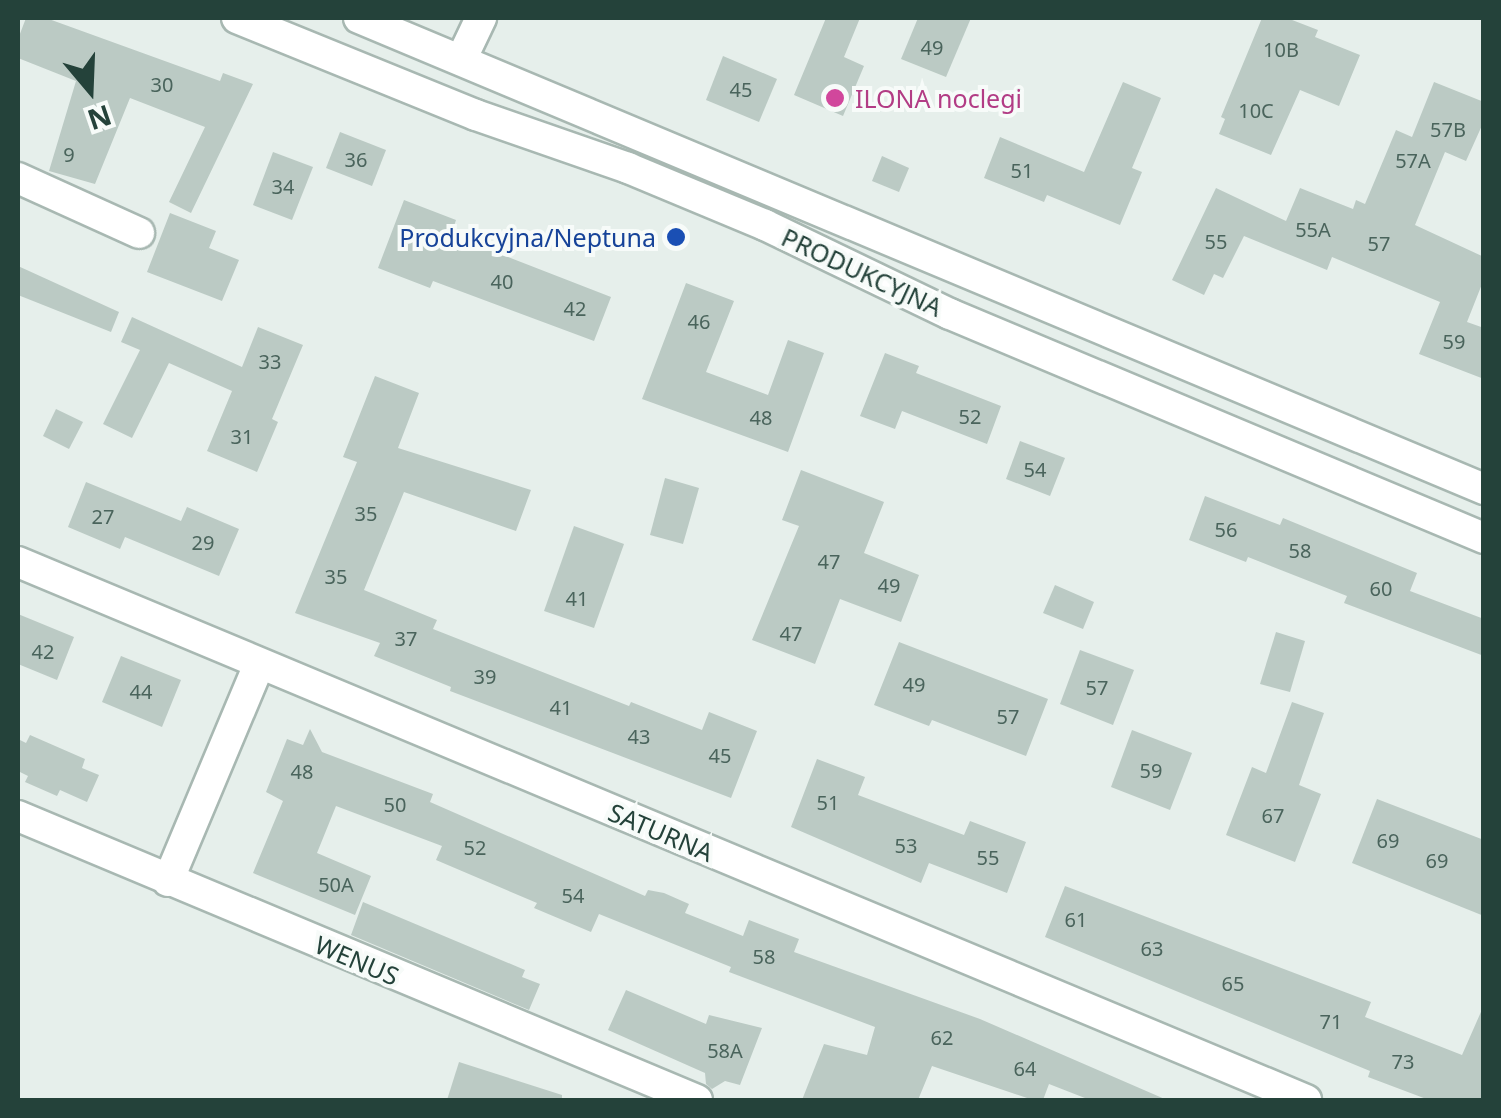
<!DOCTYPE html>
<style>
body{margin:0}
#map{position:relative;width:1501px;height:1118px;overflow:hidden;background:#e6efeb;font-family:"Noto Sans",sans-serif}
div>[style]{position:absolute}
.building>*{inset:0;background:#bbcac4}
.roads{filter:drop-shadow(2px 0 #a8b8b2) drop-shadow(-2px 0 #a8b8b2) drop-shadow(0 2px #a8b8b2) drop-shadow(0 -2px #a8b8b2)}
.minor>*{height:30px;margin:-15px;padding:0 15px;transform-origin:15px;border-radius:15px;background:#fff}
.tertiary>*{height:30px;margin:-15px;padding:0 15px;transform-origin:15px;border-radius:15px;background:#fff}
.secondary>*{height:30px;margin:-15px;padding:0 15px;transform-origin:15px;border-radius:15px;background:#fff}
.dots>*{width:28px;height:28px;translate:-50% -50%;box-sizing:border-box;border:5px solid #f7fbf9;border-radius:50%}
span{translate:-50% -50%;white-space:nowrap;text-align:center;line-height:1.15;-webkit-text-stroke:8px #f7fbf9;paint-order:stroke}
.number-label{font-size:20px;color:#4a645c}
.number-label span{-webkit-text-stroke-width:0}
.hotel-label{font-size:25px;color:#b23c85}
.left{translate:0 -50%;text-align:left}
.transit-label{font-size:25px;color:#164399}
.right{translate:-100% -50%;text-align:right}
.street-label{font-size:25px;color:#24423a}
.frame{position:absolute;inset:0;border:20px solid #24423a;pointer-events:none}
.north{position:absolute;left:40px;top:40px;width:100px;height:100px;-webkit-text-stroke:8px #f7fbf9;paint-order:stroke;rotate:161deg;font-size:28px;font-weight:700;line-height:40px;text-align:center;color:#24423a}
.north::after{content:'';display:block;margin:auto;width:35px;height:45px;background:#24423a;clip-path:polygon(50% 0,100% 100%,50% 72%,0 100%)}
</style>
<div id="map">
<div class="building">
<i style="clip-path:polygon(26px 18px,46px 18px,220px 81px,223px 73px,253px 84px,191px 213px,169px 202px,205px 127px,130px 98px,95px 184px,49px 171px,76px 81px,18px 58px,18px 39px)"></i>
<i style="clip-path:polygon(826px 18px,860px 18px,844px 57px,864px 66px,843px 116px,794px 95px)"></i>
<i style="clip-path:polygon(918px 18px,971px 18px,946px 77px,901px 59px)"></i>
<i style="clip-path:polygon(1262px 18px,1287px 18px,1318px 30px,1315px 37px,1360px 55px,1339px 106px,1300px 90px,1271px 155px,1219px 134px,1225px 119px,1221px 117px)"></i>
<i style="clip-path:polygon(723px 56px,777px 79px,759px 122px,706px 100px)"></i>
<i style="clip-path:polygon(1123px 82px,1161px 98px,1132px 168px,1142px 172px,1120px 225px,1047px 195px,1044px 202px,984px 178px,1000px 137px,1084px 172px)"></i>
<i style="clip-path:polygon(1434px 82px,1484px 102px,1484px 121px,1466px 161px,1445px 152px,1415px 225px,1484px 257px,1484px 279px,1467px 322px,1484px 328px,1484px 379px,1419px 354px,1440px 302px,1332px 257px,1327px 270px,1244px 236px,1223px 278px,1214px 274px,1204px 295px,1172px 280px,1216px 188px,1286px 221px,1300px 188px,1353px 209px,1356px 200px,1365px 204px,1396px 130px,1412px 137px)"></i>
<i style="clip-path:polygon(340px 132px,386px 150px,372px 186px,326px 168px)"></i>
<i style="clip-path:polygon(273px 152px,313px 167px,292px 220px,253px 205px)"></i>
<i style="clip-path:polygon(882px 156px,909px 168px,899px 192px,872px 181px)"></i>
<i style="clip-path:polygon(404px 200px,456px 220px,451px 235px,611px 297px,594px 341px,433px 281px,430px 288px,378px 268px)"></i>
<i style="clip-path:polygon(170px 213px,216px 231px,209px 248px,239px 260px,222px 301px,147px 272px)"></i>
<i style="clip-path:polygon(18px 266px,119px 312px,111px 332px,18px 295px)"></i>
<i style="clip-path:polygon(686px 283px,734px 301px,706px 372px,768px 395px,788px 340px,824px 353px,788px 452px,642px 399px)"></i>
<i style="clip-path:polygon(132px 317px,242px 367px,258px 327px,303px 345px,272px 419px,278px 422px,257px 472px,207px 451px,232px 391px,169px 363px,132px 438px,103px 424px,140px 350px,121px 342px)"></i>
<i style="clip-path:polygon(885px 353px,919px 366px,916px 373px,1001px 406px,987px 444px,902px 411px,895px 429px,860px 416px)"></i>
<i style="clip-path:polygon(375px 376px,419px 393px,398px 448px,531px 490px,516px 531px,404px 492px,364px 590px,437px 620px,433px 629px,629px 706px,631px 702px,702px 730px,709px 712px,757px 731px,731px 798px,450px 691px,451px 687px,374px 656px,380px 643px,295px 613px,357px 462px,343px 457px)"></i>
<i style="clip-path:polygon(56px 409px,83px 422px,69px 449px,43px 436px)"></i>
<i style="clip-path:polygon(1020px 441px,1065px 458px,1050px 496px,1006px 479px)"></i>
<i style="clip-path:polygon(801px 470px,884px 502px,864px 553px,919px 575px,901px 622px,840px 599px,815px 664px,752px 640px,799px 526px,782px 520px)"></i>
<i style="clip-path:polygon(665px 478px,699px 488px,683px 544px,650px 535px)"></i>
<i style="clip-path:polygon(86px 482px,181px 521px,187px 507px,239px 529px,219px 576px,125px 537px,120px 549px,68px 527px)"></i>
<i style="clip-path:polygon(1205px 496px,1280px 525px,1283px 518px,1417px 573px,1410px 591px,1484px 619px,1484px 656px,1344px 603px,1347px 596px,1248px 557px,1246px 562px,1189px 540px)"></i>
<i style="clip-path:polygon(574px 526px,624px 544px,594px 628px,544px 611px)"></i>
<i style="clip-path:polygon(1055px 585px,1094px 602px,1083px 629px,1043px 613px)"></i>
<i style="clip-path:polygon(18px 614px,74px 637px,57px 680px,18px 664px)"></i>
<i style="clip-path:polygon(1276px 632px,1305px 641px,1290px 692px,1260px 684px)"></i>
<i style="clip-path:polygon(899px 642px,1048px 699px,1026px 756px,932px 720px,929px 726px,874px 705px)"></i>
<i style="clip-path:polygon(1080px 650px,1134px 670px,1113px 725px,1060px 704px)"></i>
<i style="clip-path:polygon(121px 656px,181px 680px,162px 727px,102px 702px)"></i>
<i style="clip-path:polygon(1292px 702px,1324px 713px,1299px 785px,1321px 794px,1295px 862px,1226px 835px,1252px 767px,1266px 773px)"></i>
<i style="clip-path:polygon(310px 729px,322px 752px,433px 794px,430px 802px,645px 896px,648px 890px,664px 893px,689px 904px,685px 913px,743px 936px,749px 920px,799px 939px,794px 952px,980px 1019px,1167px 1100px,1090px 1100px,1049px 1084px,1043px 1100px,1033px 1100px,932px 1066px,918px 1100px,802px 1100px,824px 1044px,867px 1055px,875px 1027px,729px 972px,731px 967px,599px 914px,591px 932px,534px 908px,537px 903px,436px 860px,442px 846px,336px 806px,317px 853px,371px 876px,355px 915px,253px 873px,283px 801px,266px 792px,287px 739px,303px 745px)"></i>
<i style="clip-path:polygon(1132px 730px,1192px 753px,1170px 810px,1111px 787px)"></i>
<i style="clip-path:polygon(30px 735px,85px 759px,82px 768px,99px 775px,87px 802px,60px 790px,57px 796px,25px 782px,28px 776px,18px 771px,18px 739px,26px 743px)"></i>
<i style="clip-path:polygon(817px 759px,865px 777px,858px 795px,964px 835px,970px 821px,1026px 842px,1007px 893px,929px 863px,921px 883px,791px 827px)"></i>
<i style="clip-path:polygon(1377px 799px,1484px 840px,1484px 916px,1352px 863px)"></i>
<i style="clip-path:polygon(1065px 886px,1371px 1002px,1365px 1017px,1462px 1055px,1484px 1005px,1484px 1100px,1429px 1100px,1368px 1077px,1370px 1071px,1045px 937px)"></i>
<i style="clip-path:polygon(363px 902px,525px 970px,522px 977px,540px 984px,529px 1010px,351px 935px)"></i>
<i style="clip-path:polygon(626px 990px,706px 1024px,709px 1015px,762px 1028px,740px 1085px,725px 1081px,712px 1089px,706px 1084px,705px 1073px,608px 1030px)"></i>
<i style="clip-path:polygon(459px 1062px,562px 1095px,562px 1100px,447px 1100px)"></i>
</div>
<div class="roads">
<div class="minor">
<i style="left:18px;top:178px;width:133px;rotate:24.4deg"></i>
<i style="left:18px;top:562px;width:1396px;rotate:22.67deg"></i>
<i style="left:18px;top:816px;width:736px;rotate:22.7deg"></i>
<i style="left:168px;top:881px;width:235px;rotate:-67.2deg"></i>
</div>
<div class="tertiary">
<i style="left:461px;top:60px;width:47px;rotate:-64.5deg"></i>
</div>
<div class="secondary">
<i style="left:237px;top:18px;width:258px;rotate:22.1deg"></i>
<i style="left:476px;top:115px;width:161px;rotate:19.2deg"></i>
<i style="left:628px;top:168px;width:148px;rotate:22.6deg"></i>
<i style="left:765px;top:225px;width:205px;rotate:25.7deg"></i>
<i style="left:950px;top:314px;width:579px;rotate:22.76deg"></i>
<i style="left:359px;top:18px;width:1220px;rotate:22.72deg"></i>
</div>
</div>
<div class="dots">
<i style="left:835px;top:98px;background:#d1479c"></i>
<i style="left:676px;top:237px;background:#1a4fb4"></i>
</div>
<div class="number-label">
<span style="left:932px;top:47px">49</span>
<span style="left:1281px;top:49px">10B</span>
<span style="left:162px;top:84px">30</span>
<span style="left:741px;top:89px">45</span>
<span style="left:1256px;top:110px">10C</span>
<span style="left:1448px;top:129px">57B</span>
<span style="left:69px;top:154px">9</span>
<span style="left:356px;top:159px">36</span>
<span style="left:1413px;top:160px">57A</span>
<span style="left:1022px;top:170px">51</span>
<span style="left:283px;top:186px">34</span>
<span style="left:1313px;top:229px">55A</span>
<span style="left:1216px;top:241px">55</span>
<span style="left:1379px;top:243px">57</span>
<span style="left:502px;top:281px">40</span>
<span style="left:575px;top:308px">42</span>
<span style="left:699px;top:321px">46</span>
<span style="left:1454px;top:341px">59</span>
<span style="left:270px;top:361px">33</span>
<span style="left:970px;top:416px">52</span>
<span style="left:761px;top:417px">48</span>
<span style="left:242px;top:436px">31</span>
<span style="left:1035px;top:469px">54</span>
<span style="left:366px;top:513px">35</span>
<span style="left:103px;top:516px">27</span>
<span style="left:1226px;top:529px">56</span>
<span style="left:203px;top:542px">29</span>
<span style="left:1300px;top:550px">58</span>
<span style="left:829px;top:561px">47</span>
<span style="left:336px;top:576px">35</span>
<span style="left:889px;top:585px">49</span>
<span style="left:1381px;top:588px">60</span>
<span style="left:577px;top:598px">41</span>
<span style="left:791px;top:633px">47</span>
<span style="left:406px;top:638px">37</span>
<span style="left:43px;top:651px">42</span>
<span style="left:485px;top:676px">39</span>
<span style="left:914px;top:684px">49</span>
<span style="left:1097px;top:687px">57</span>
<span style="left:141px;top:691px">44</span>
<span style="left:561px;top:707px">41</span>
<span style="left:1008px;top:716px">57</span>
<span style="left:639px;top:736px">43</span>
<span style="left:720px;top:755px">45</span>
<span style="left:1151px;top:770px">59</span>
<span style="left:302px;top:771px">48</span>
<span style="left:828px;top:802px">51</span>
<span style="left:395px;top:804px">50</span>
<span style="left:1273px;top:815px">67</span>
<span style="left:1388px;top:840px">69</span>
<span style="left:906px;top:845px">53</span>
<span style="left:475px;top:847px">52</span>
<span style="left:988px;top:857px">55</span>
<span style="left:1437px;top:860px">69</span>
<span style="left:336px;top:884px">50A</span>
<span style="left:573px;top:895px">54</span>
<span style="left:1076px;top:919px">61</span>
<span style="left:1152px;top:948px">63</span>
<span style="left:764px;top:956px">58</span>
<span style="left:1233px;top:983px">65</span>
<span style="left:1331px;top:1021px">71</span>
<span style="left:942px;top:1037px">62</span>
<span style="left:725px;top:1050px">58A</span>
<span style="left:1403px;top:1061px">73</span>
<span style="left:1025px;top:1068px">64</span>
</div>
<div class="hotel-label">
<span class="left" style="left:855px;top:98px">ILONA noclegi</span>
</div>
<div class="transit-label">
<span class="right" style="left:656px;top:237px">Produkcyjna/Neptuna</span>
</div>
<div class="street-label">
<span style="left:862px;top:272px;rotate:25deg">PRODUKCYJNA</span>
<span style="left:661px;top:832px;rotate:23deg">SATURNA</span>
<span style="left:357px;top:960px;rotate:23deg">WENUS</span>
</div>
<div class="frame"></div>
<div class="north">N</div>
</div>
